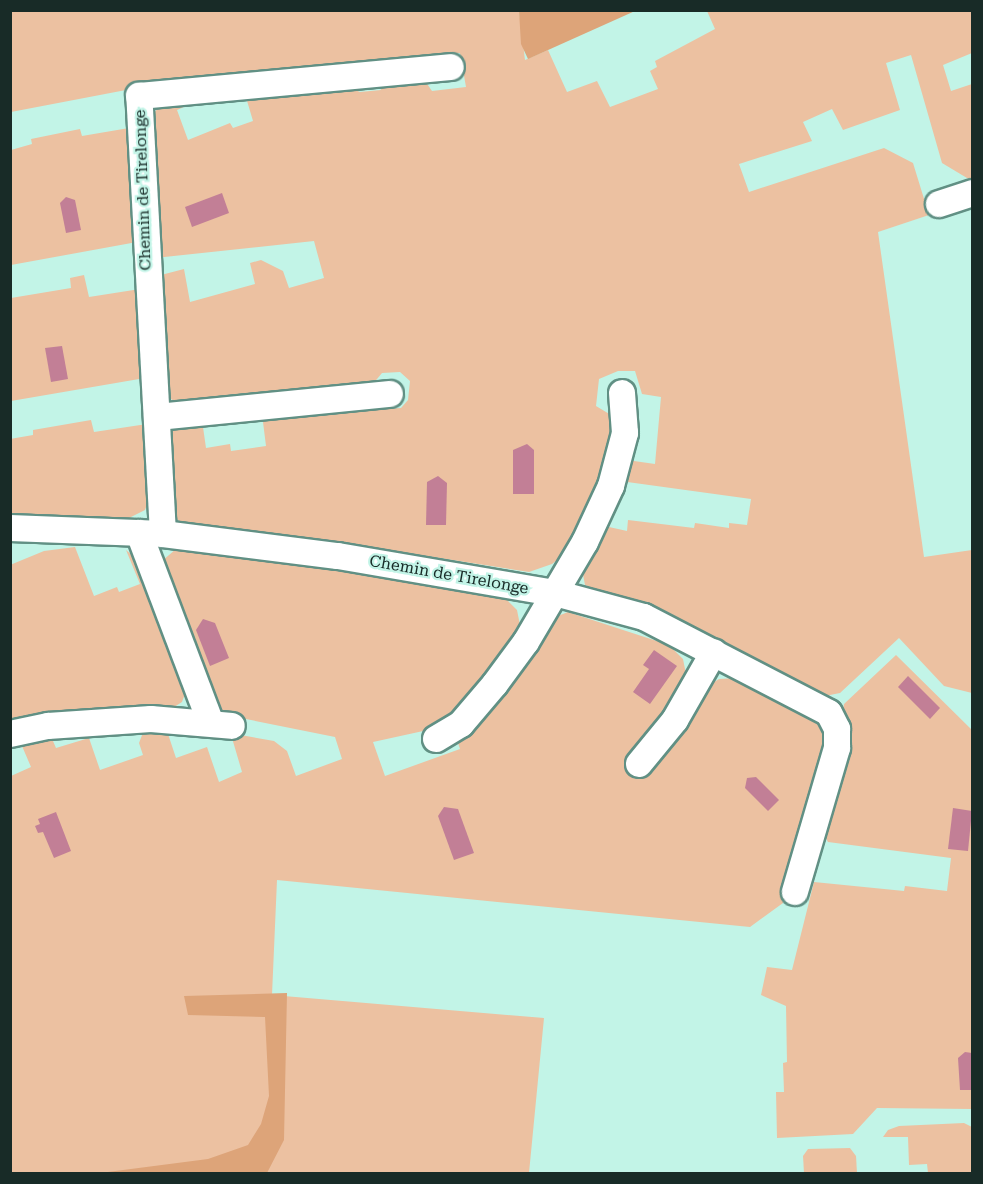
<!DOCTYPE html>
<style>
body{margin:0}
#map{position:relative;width:983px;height:1184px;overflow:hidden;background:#c2f4e7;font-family:"Roboto Serif",serif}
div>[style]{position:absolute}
.green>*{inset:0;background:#ecc1a1}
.forest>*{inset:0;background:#dda479}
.water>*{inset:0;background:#c27f96}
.roads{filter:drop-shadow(2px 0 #619084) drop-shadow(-2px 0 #619084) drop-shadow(0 2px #619084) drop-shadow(0 -2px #619084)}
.street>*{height:26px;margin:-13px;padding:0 13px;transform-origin:13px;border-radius:13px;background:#fff}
span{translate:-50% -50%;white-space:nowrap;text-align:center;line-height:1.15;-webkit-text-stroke:4.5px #c2f4e7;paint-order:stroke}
.street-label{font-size:16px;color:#182b27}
.frame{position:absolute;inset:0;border:12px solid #182b27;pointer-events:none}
</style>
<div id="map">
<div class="green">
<i style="clip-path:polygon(11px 11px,519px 11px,525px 60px,548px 50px,567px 92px,597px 81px,610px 107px,658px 89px,650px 71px,657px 67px,655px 61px,715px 29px,707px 11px,972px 11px,972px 53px,943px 65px,951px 91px,972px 84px,972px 181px,942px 163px,911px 55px,886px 63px,900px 110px,843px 130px,832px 109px,803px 122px,812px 141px,739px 164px,749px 192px,884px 148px,913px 163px,929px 215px,878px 232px,924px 557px,972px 550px,972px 693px,944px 686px,899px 638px,840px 693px,825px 696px,681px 622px,585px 585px,582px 569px,600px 533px,609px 527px,627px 531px,628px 520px,694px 528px,695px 523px,729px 528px,729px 523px,747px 525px,751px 499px,620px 481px,627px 460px,655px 464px,661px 397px,642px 394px,635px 371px,618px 371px,599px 379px,596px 406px,611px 415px,616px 426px,607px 469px,571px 549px,552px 564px,529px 572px,312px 538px,181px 523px,171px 513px,167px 441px,173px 428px,202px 420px,206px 448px,230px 444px,231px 451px,266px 446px,263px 422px,268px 416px,401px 408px,408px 400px,410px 381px,400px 372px,382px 373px,367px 391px,181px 405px,171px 399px,165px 385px,161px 275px,184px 269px,190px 302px,255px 284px,250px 263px,261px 260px,283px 271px,289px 288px,324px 278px,314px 241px,155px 258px,152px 115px,160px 106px,193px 103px,177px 110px,188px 140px,230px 123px,233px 128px,253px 121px,245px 94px,347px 87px,360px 92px,381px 90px,379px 83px,423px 78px,432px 91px,466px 87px,460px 53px,389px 64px,126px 90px,11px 112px)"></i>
<i style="clip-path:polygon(129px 128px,137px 242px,11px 265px,11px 150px,32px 144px,31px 139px,80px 129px,82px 136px)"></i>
<i style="clip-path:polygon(84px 275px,89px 297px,140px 289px,145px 378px,11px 401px,11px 298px,71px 288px,70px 278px)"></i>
<i style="clip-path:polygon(91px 420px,94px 432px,147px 424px,151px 493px,145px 510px,123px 521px,11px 515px,10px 439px,33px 435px,33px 430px)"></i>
<i style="clip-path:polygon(75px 547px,94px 596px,117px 587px,119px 592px,140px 584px,126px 550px,139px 561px,187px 688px,182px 702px,171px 709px,11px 725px,10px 565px,44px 551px)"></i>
<i style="clip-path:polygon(176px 549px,346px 568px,506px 599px,517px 610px,520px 625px,514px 644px,446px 726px,373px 742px,385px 776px,460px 749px,457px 740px,553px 618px,568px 612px,669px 645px,683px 659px,686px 674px,681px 692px,703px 689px,719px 679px,737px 678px,808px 716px,822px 729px,825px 750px,783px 903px,750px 927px,277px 880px,272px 995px,544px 1018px,529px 1173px,11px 1173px,11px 776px,31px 767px,19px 739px,50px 734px,56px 748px,89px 738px,100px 770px,143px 755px,139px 743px,144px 730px,166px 728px,176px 758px,207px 747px,219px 782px,242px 772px,232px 738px,235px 734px,274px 741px,287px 751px,296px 776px,342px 759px,335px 737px,236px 717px,224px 713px,215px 704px,162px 561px)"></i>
<i style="clip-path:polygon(896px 655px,972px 730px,972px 1109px,877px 1108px,853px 1134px,777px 1138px,776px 1092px,784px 1092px,783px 1063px,787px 1062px,786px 1006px,761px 995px,767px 967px,792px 970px,814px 882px,904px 891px,905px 886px,947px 891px,951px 858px,828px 842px,822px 831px,844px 758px,851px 753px,852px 727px,842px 715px,844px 704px)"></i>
<i style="clip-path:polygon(964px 1123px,972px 1127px,972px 1173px,928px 1173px,927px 1164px,909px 1165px,908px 1137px,883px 1137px,888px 1130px,899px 1126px)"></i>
<i style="clip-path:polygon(850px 1148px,856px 1156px,857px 1173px,804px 1173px,803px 1156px,808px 1149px)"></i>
</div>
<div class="forest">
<i style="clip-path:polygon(519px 11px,519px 10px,635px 11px,528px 59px,521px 44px)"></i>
<i style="clip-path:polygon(287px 993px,284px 1140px,267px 1173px,100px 1173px,208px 1159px,248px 1145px,261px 1124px,269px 1096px,265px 1017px,188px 1015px,184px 996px)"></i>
</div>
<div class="water">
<i style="clip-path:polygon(222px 193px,229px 213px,192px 227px,185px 207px)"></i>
<i style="clip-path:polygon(66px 197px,75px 200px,81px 230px,66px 233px,60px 203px)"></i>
<i style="clip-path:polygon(62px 346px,68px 379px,51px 382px,45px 348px)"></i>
<i style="clip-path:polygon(527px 444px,534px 450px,534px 494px,513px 494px,513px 450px)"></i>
<i style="clip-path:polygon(438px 476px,447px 483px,446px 525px,426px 525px,427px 482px)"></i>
<i style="clip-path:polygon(203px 619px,215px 623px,229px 658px,210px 666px,196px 630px)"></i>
<i style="clip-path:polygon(654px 650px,677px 666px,650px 704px,633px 692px,649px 669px,643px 665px)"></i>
<i style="clip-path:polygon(908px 676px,940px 708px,930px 719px,898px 687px)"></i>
<i style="clip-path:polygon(756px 777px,779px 800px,768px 811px,745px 788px,747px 778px)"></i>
<i style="clip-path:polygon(444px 807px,458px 809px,474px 853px,454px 860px,438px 816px)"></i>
<i style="clip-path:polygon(953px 808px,972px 811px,968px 851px,948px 849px)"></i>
<i style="clip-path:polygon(56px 812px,71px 851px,54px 858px,43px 832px,38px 833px,35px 826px,40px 824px,38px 819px)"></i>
<i style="clip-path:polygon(965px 1052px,972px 1053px,972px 1090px,960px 1090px,958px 1058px)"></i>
</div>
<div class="roads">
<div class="street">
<i style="left:939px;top:204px;width:35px;rotate:-18deg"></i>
<i style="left:158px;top:417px;width:233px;rotate:-5.7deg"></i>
<i style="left:10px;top:528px;width:153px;rotate:2.2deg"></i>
<i style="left:163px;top:534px;width:176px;rotate:7.2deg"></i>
<i style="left:338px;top:556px;width:220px;rotate:9.7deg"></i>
<i style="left:555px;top:593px;width:92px;rotate:15.1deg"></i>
<i style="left:644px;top:617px;width:208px;rotate:27.4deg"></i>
<i style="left:829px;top:713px;width:18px;rotate:63deg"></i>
<i style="left:837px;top:729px;width:19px;rotate:90deg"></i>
<i style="left:837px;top:748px;width:150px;rotate:106.3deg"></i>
<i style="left:139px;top:533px;width:201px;rotate:69.3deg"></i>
<i style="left:163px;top:534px;width:439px;rotate:-93.1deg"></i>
<i style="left:139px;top:96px;width:313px;rotate:-5.3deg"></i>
<i style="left:10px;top:734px;width:39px;rotate:-12deg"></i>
<i style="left:48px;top:726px;width:103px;rotate:-3.9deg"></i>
<i style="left:151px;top:719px;width:81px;rotate:4.9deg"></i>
<i style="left:436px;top:739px;width:29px;rotate:-31deg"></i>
<i style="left:461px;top:724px;width:52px;rotate:-49.6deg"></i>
<i style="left:495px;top:684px;width:52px;rotate:-53.6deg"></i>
<i style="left:526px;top:642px;width:116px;rotate:-59.5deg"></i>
<i style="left:585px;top:542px;width:62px;rotate:-65.1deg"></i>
<i style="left:611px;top:486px;width:55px;rotate:-75.2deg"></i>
<i style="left:625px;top:433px;width:40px;rotate:-94.3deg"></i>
<i style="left:639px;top:764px;width:57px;rotate:-50.7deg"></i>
<i style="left:675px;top:720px;width:78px;rotate:-60.2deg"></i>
</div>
</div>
<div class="street-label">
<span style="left:143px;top:190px;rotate:-92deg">Chemin de Tirelonge</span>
<span style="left:449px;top:575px;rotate:10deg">Chemin de Tirelonge</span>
</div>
<div class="frame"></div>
</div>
